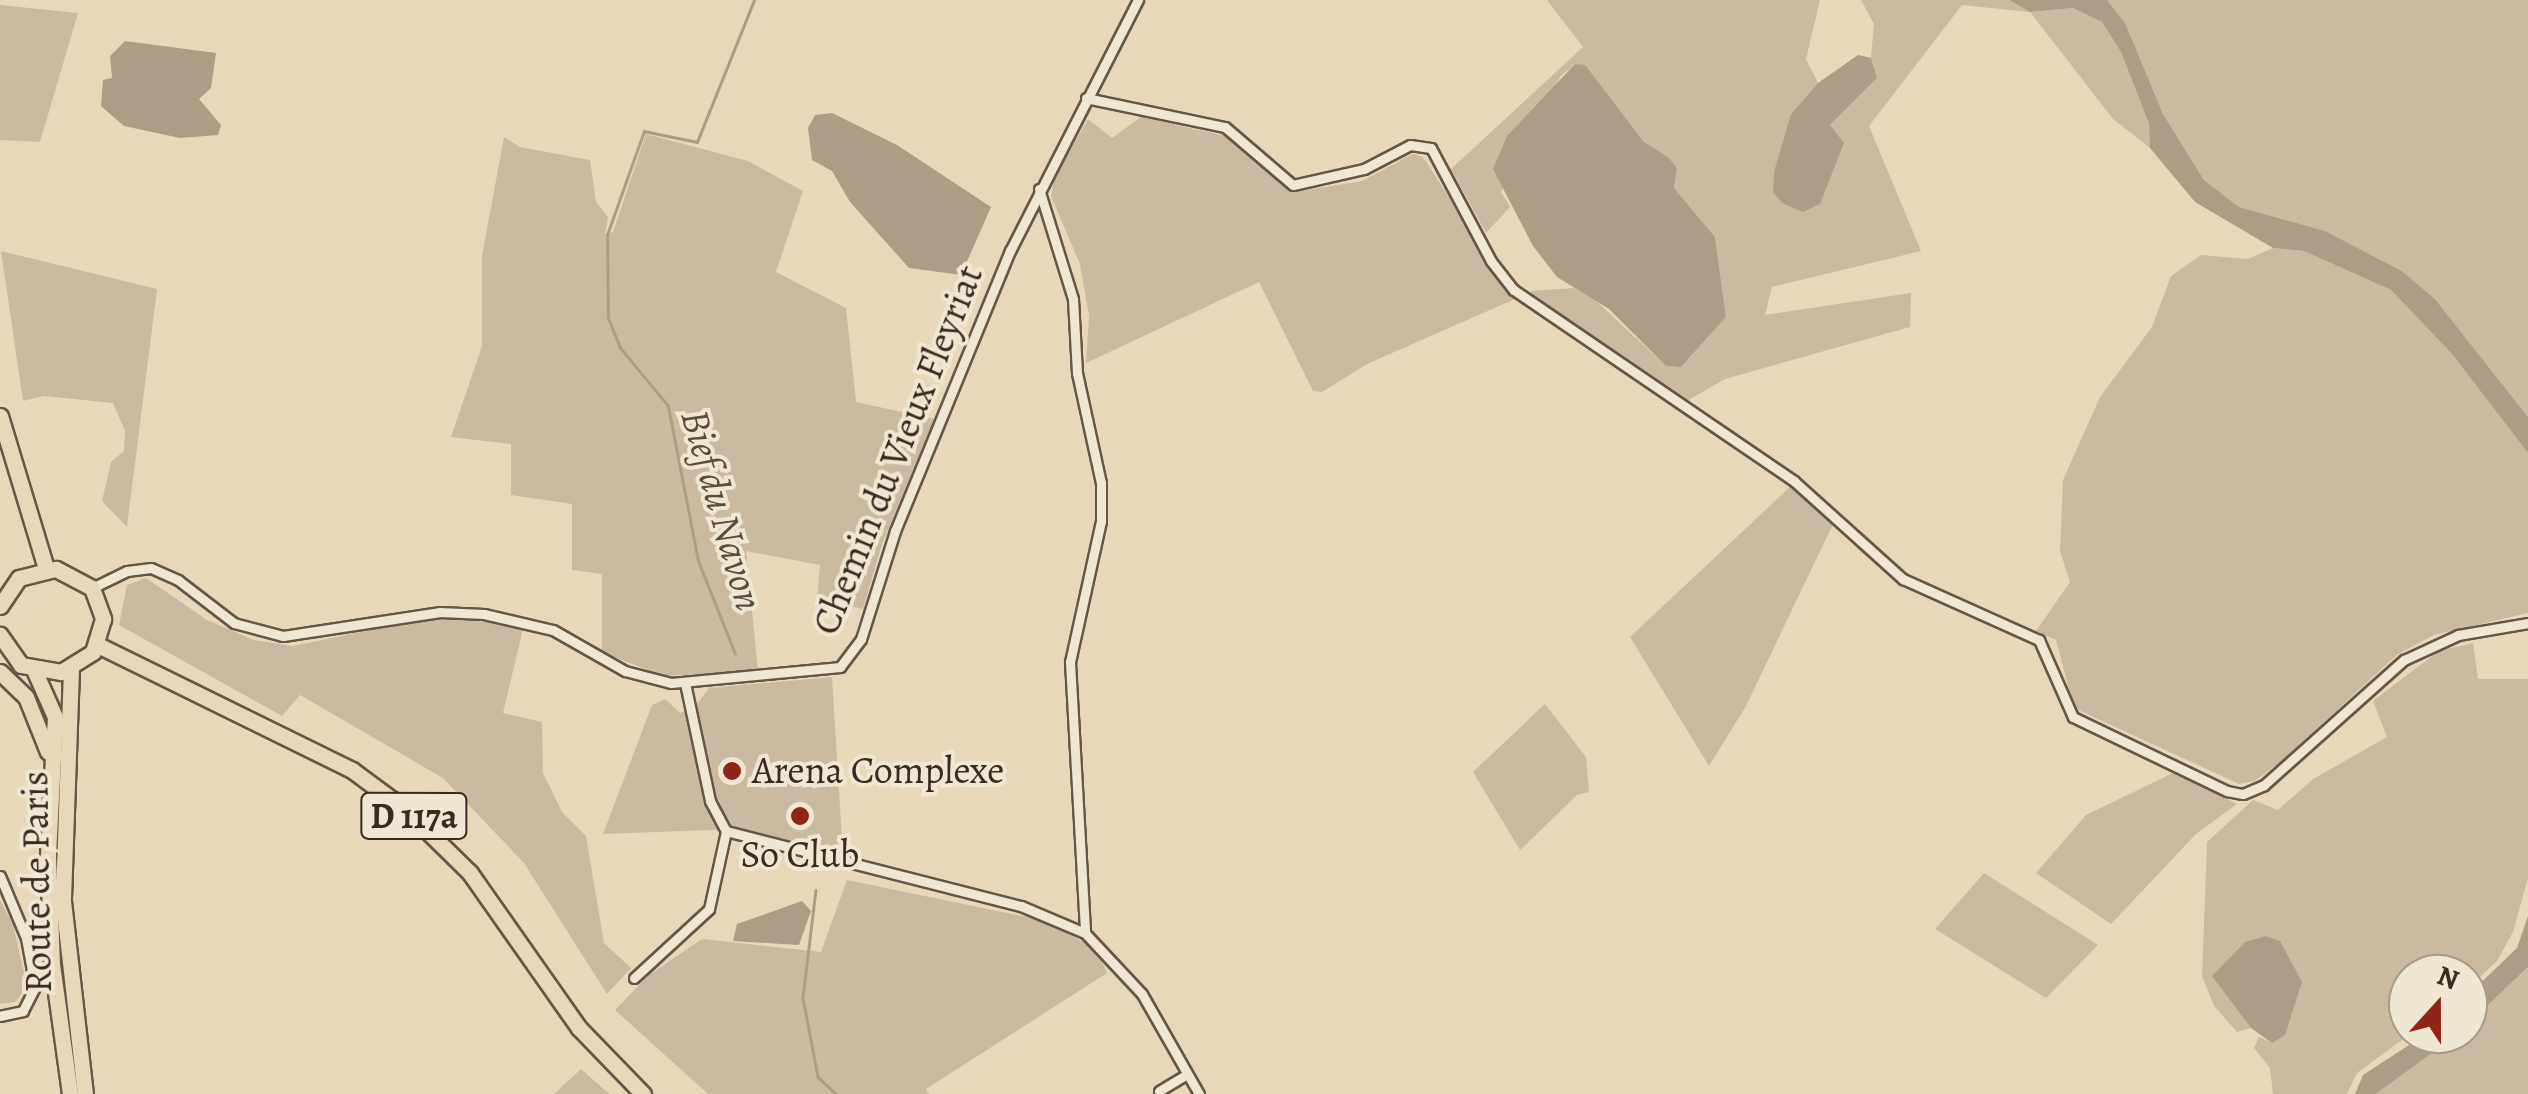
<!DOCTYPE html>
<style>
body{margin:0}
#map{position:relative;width:2528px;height:1094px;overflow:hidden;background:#e7d8bb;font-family:Alegreya,serif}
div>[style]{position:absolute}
.green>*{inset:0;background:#cabaa1}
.water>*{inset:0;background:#ac9d87}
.stream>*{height:2.5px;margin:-1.25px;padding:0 1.25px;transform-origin:1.25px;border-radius:1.25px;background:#ac9d87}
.roads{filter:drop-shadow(2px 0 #655648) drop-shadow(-2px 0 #655648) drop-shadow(0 2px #655648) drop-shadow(0 -2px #655648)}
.minor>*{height:9px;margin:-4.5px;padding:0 4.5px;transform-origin:4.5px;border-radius:4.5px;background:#efe6d3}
.primary>*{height:15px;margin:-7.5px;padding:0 7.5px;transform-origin:7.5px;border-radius:7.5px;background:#e7d8bb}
.dots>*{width:28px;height:28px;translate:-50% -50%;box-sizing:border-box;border:5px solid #efe6d3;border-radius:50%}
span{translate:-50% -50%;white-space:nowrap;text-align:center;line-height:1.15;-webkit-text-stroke:8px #efe6d3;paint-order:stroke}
.shield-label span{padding:2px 8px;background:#efe6d3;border:2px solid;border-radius:8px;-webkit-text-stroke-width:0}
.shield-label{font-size:35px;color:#3a2a21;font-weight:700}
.street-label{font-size:38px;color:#3a2a21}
.poi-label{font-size:38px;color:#3a2a21}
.left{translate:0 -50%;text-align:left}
.water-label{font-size:40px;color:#5c4c40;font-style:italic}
.north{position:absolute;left:2388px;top:954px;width:100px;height:100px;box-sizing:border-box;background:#efe6d3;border:2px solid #a79b8c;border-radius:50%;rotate:21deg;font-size:28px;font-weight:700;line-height:40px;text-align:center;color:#3a2a21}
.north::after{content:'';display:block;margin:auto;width:35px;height:45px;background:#8f2418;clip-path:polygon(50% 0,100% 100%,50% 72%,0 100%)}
</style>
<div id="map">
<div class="green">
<i style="clip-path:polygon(1547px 0,1820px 0,1806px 59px,1818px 83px,1791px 114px,1829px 126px,1877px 78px,1871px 58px,1874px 24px,1861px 0,2009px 0,2030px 12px,2073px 8px,2102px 22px,2121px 52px,2149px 124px,2150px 148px,2113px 119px,2030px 12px,1962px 5px,1869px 126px,1921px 251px,1772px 287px,1765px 315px,1911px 293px,1910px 327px,1725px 379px,1685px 402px,1548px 312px,1530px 291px,1574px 288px,1592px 297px,1666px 366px,1681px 367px,1726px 317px,1715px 237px,1674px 188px,1677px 167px,1644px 142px,1585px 66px,1575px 64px,1560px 77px,1501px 192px,1510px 207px,1486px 233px,1451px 169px,1583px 47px)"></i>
<i style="clip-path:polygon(2107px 0,2528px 0,2528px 417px,2435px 299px,2402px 271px,2325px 231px,2239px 207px,2204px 180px,2163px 114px,2125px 24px)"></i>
<i style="clip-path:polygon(0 5px,78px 13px,40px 142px,0 140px)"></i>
<i style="clip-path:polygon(1141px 117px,1230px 137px,1295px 192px,1362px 181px,1413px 154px,1423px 157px,1515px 299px,1367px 364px,1322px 392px,1313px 391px,1259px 282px,1086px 363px,1089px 316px,1080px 264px,1051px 196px,1054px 179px,1088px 119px,1112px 138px)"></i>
<i style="clip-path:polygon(646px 134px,748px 161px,803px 191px,776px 272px,846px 308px,856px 402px,934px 419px,882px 544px,863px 609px,817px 598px,820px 565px,746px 551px,758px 671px,663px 676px,602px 652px,602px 574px,572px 570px,572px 504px,511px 495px,511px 444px,451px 437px,482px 346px,482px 256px,504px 137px,520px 147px,590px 160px,596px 202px,608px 217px,605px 234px,613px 232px)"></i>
<i style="clip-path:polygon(2273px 248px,2304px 251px,2391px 290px,2452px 354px,2528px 453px,2528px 613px,2434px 635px,2398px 654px,2279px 763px,2255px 781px,2239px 784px,2074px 708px,2056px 640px,2036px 631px,2070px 582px,2060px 551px,2063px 480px,2100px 397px,2152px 327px,2171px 276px,2201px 255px,2248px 259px)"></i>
<i style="clip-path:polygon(1px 251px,157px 289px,127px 527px,102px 501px,111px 462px,124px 451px,125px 431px,113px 403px,44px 396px,23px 401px)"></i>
<i style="clip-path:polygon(1791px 486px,1835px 520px,1746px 706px,1709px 766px,1630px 637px)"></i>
<i style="clip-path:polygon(146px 578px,207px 620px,254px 640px,293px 646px,423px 619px,461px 617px,523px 629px,503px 713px,542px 722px,543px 773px,562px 812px,586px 836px,604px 943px,631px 968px,607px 994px,524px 863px,443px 778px,300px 695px,282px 716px,119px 625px,127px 585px)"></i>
<i style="clip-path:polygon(2473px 643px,2478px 679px,2528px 679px,2528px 878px,2513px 932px,2497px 961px,2468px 988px,2468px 974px,2408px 974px,2410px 1034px,2357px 1073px,2347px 1094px,2273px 1094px,2270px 1068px,2254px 1048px,2259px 1037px,2273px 1043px,2245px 942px,2213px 976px,2251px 1028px,2237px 1032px,2214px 1006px,2202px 976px,2207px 842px,2253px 800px,2278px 810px,2313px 779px,2387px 737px,2373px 701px,2439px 651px)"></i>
<i style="clip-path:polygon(832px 677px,843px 856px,738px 829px,603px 834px,652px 705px,665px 699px,680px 713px,695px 707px,709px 688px)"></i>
<i style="clip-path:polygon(1545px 704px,1586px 757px,1589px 792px,1577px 795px,1520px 850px,1473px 772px)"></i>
<i style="clip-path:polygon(2175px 772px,2237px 804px,2196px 834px,2111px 924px,2036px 873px,2086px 815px)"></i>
<i style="clip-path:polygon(1984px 873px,2098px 945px,2046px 998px,1935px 929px)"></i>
<i style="clip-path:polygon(847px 880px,1041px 920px,1096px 948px,1107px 973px,926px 1089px,929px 1094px,708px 1094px,615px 1010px,649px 975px,702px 939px,821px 952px)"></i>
<i style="clip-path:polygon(0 900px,13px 924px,27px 987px,15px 1002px,0 1004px)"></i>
<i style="clip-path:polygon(2528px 967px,2528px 1094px,2376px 1094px,2458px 1034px,2468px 1034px,2468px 1024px)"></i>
<i style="clip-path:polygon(581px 1069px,606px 1091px,610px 1094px,554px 1094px)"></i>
</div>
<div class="water">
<i style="clip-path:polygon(2009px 0,2107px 0,2125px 23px,2163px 114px,2204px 180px,2239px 207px,2325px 231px,2402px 271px,2435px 299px,2528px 417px,2528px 453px,2452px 354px,2391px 290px,2304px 251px,2273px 248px,2195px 202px,2150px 148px,2149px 124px,2121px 52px,2102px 22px,2073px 8px,2030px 12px)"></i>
<i style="clip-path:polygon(125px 41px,216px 53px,211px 88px,199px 99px,221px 125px,218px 135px,180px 138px,124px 126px,101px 106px,103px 80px,112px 78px,110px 56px)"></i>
<i style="clip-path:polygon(1858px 55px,1871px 58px,1877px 78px,1830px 125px,1844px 143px,1820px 204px,1803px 212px,1782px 203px,1773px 192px,1774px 172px,1791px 114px,1818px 83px)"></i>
<i style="clip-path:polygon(1575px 64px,1585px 65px,1644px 142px,1668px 157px,1677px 168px,1674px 188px,1715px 237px,1726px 317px,1681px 367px,1666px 366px,1609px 309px,1557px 277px,1533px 246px,1493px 169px,1507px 136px)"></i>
<i style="clip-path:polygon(832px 113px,897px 145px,991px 207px,961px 275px,909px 268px,850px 202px,832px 171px,812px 160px,808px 128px,815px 115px)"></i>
<i style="clip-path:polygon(802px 901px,811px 911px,799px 945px,733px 941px,737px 924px)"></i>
<i style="clip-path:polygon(2528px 916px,2528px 967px,2468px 1024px,2468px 995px,2517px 948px)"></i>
<i style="clip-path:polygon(2266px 936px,2280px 941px,2302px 982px,2285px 1035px,2272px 1043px,2251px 1028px,2212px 976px,2245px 942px)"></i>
<i style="clip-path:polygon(2426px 1034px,2458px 1034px,2376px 1094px,2355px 1094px,2363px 1075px)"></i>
</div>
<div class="stream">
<i style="left:735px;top:654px;width:100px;rotate:-111.7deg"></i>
<i style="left:698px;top:561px;width:158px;rotate:-101deg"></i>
<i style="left:668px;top:406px;width:75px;rotate:-129.6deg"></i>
<i style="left:620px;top:348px;width:32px;rotate:-112deg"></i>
<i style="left:608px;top:318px;width:83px;rotate:-90.7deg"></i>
<i style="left:607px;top:235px;width:110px;rotate:-70.4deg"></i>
<i style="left:644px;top:131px;width:54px;rotate:11.7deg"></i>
<i style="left:697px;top:142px;width:153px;rotate:-68.1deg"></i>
<i style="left:816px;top:890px;width:109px;rotate:96.9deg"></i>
<i style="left:803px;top:998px;width:80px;rotate:79.2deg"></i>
<i style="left:818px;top:1077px;width:25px;rotate:43deg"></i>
</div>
<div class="roads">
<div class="minor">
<i style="left:1086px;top:98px;width:142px;rotate:11.8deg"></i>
<i style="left:1225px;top:127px;width:89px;rotate:40.5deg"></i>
<i style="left:1293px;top:185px;width:73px;rotate:-12.7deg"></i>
<i style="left:1364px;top:169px;width:52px;rotate:-27.6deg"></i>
<i style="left:1410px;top:145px;width:21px;rotate:8deg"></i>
<i style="left:1431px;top:148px;width:128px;rotate:62deg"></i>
<i style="left:1491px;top:261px;width:37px;rotate:52deg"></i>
<i style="left:1514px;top:290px;width:339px;rotate:34.3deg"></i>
<i style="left:1794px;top:481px;width:147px;rotate:42deg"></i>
<i style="left:1903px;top:579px;width:149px;rotate:24.2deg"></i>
<i style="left:2039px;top:640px;width:84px;rotate:66.2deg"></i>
<i style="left:2073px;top:717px;width:171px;rotate:25.7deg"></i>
<i style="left:2227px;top:791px;width:16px;rotate:11deg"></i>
<i style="left:2243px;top:794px;width:23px;rotate:-23deg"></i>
<i style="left:2264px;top:785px;width:188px;rotate:-41.8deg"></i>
<i style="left:2404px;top:660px;width:60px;rotate:-24.8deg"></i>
<i style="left:2458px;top:635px;width:71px;rotate:-9.7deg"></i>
<i style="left:1039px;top:189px;width:115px;rotate:72.8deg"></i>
<i style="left:1073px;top:299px;width:74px;rotate:86.9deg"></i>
<i style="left:1077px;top:373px;width:113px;rotate:77.7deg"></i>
<i style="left:1101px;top:483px;width:38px;rotate:90deg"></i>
<i style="left:1101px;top:521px;width:144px;rotate:102.4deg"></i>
<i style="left:1070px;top:662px;width:271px;rotate:86.8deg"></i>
<i style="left:92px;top:588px;width:39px;rotate:-26deg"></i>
<i style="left:127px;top:571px;width:24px;rotate:-7deg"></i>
<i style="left:151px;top:568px;width:30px;rotate:24deg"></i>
<i style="left:178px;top:580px;width:71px;rotate:37.5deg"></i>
<i style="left:234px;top:623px;width:51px;rotate:14.9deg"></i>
<i style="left:283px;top:636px;width:159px;rotate:-8.7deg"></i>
<i style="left:440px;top:612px;width:44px;rotate:2.6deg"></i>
<i style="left:484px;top:614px;width:71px;rotate:13.1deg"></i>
<i style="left:553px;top:630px;width:83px;rotate:29.7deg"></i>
<i style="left:625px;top:671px;width:48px;rotate:14.6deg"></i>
<i style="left:671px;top:683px;width:170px;rotate:-5.4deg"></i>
<i style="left:840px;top:667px;width:35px;rotate:-53deg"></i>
<i style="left:861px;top:639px;width:113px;rotate:-72.5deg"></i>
<i style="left:895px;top:531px;width:303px;rotate:-67.7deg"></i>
<i style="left:1010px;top:251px;width:282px;rotate:-63deg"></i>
<i style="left:685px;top:683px;width:121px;rotate:78deg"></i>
<i style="left:710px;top:801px;width:34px;rotate:62deg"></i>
<i style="left:726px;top:831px;width:304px;rotate:14.3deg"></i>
<i style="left:1021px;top:906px;width:69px;rotate:22.9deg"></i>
<i style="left:1085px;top:933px;width:83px;rotate:46.9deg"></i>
<i style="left:1142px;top:994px;width:115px;rotate:60.3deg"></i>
<i style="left:0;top:876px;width:67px;rotate:67.2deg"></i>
<i style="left:26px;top:938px;width:50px;rotate:79.6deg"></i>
<i style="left:35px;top:987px;width:27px;rotate:117deg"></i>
<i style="left:23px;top:1011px;width:24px;rotate:168deg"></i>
<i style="left:634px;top:978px;width:102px;rotate:-42.6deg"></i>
<i style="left:709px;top:909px;width:80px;rotate:-77.7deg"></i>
<i style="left:1159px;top:1091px;width:33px;rotate:-31deg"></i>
</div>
<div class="primary">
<i style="left:0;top:416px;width:159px;rotate:73.2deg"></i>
<i style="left:0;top:606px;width:34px;rotate:-56deg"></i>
<i style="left:19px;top:578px;width:38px;rotate:-14deg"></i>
<i style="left:56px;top:569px;width:41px;rotate:27.8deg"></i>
<i style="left:92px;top:588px;width:33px;rotate:70deg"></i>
<i style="left:103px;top:619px;width:34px;rotate:107deg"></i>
<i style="left:93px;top:652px;width:38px;rotate:148deg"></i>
<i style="left:61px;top:672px;width:41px;rotate:-170.1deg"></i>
<i style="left:21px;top:665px;width:37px;rotate:-125deg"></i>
<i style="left:98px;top:645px;width:283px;rotate:26.2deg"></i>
<i style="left:352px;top:770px;width:67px;rotate:36.5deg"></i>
<i style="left:406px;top:810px;width:90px;rotate:44.5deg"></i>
<i style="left:470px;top:873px;width:189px;rotate:54.9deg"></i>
<i style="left:579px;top:1028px;width:92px;rotate:45.9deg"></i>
<i style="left:71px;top:669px;width:232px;rotate:92deg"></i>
<i style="left:63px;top:901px;width:194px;rotate:83.5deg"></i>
<i style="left:0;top:672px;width:36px;rotate:44deg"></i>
<i style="left:26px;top:697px;width:59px;rotate:68.2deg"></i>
<i style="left:35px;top:672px;width:49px;rotate:66deg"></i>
<i style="left:55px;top:717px;width:139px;rotate:92.9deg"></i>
<i style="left:48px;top:856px;width:108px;rotate:87.9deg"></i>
<i style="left:52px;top:964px;width:131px;rotate:82.1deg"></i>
</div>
</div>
<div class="dots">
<i style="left:732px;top:771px;background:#8f2418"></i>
<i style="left:800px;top:816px;background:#8f2418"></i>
</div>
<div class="shield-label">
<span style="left:414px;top:816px">D 117a</span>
</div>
<div class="street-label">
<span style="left:898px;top:450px;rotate:-68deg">Chemin du Vieux Fleyriat</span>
<span style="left:37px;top:882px;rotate:-91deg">Route de Paris</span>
</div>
<div class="poi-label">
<span class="left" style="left:752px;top:771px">Arena Complexe</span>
<span style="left:800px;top:855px">So Club</span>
</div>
<div class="water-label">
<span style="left:722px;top:510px;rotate:74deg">Bief du Navon</span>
</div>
<div class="north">N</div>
</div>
